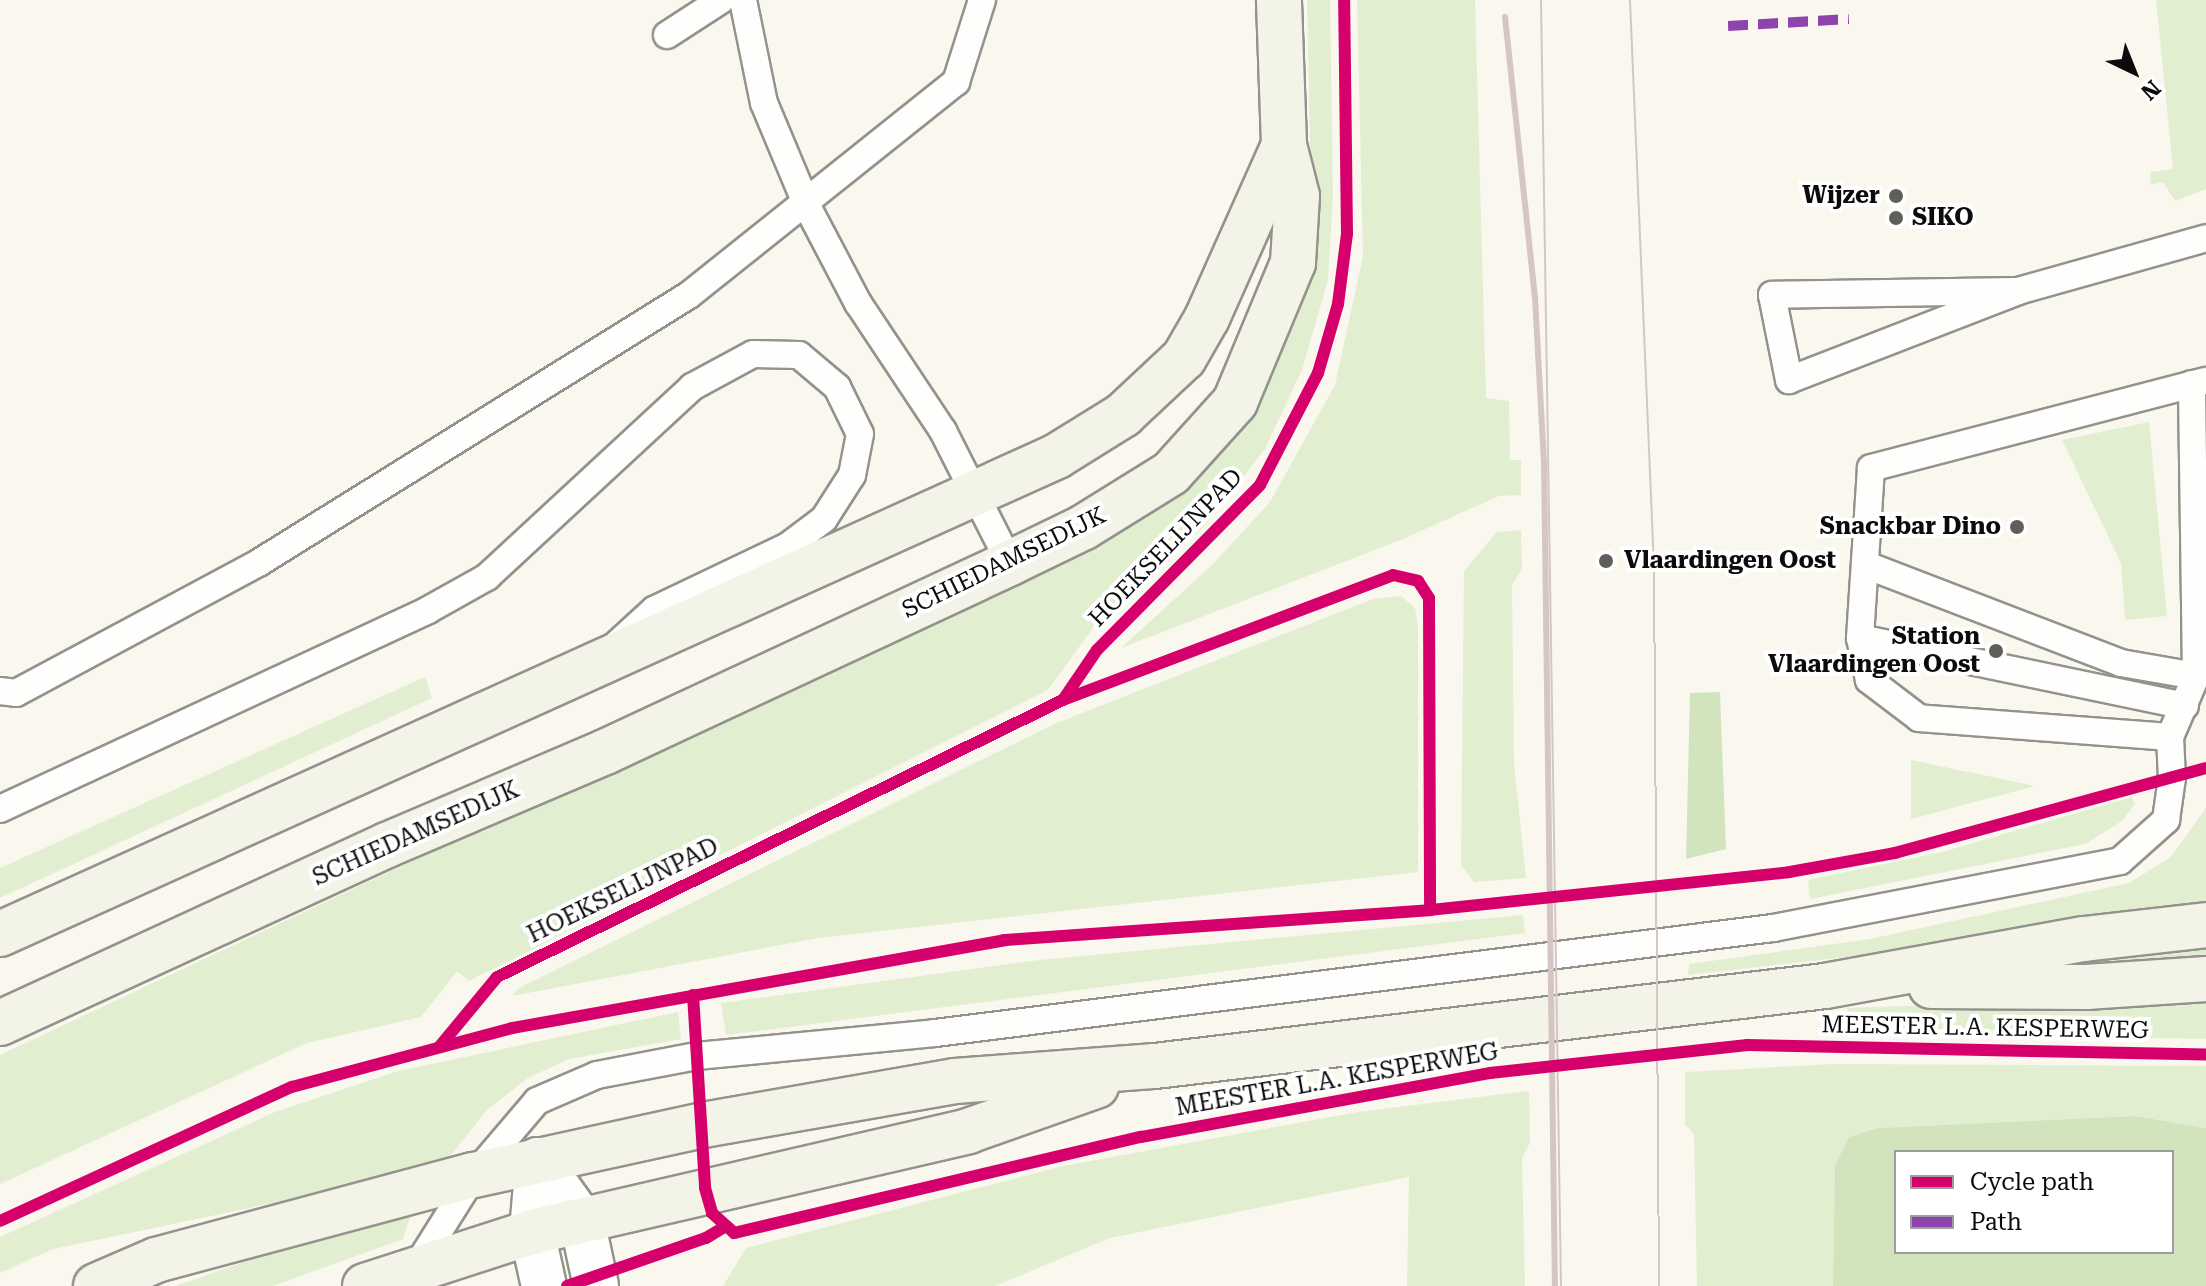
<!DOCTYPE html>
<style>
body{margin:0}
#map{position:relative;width:2206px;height:1286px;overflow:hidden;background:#faf8ee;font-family:"Roboto Serif",serif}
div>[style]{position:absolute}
.green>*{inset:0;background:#e1eed0}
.forest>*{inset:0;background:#d1e4be}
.roads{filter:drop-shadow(2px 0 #93928d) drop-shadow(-2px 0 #93928d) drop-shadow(0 2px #93928d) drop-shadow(0 -2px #93928d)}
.lane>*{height:26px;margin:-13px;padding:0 13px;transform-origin:13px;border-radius:13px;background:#fefefc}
.street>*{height:44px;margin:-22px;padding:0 22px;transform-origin:22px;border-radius:22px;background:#fefefc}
.secondary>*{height:44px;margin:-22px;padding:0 22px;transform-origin:22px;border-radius:22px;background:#f4f3e8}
.tram>*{height:2px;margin:-1px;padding:0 1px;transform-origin:1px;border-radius:1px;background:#d5c5c4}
.rail>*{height:6px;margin:-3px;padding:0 3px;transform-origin:3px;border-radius:3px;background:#d5c5c4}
.quiet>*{height:10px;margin-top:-5px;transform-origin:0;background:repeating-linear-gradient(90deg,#8e44ad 0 20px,transparent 0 30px)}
.cycleway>*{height:12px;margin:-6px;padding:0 6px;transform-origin:6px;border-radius:6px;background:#d6006c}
.dots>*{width:22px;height:22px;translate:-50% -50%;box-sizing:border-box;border:4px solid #fff;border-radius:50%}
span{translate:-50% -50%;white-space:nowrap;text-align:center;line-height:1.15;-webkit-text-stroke:8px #fff;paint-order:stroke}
.poi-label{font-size:24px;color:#0b0b0b;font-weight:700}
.right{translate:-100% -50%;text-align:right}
.left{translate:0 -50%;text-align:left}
.street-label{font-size:24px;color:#0b0b0b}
.legend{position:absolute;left:1894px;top:1150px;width:280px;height:104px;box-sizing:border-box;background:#fff;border:2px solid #9d9d9d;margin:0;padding:10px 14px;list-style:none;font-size:24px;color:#0b0b0b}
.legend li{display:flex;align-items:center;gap:16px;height:40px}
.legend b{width:40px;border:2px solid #9d9d9d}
.north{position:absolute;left:2094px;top:32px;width:80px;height:80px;-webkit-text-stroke:6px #fff;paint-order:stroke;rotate:137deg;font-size:22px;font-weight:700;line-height:32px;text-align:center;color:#0b0b0b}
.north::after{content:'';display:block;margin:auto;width:28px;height:36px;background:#0b0b0b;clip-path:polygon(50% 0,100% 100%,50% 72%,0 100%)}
</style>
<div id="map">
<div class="green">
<i style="clip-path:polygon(1307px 0,1330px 0,1333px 197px,1328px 280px,1302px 370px,1265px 449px,1204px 527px,1103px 614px,1048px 690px,469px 981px,457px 971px,421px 1017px,307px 1043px,0 1184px,0 1055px,1108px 534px,1178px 489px,1311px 193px)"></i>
<i style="clip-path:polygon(1357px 0,1475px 0,1486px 398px,1509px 401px,1510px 460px,1521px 460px,1521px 495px,1499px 496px,1403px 539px,1121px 648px,1212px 565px,1270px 502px,1335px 385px,1363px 256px)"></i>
<i style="clip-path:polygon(2156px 0,2206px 0,2206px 189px,2175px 201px,2163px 182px,2151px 185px,2150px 172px,2173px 169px)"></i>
<i style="clip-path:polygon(2149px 422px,2167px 616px,2125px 620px,2121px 563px,2062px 440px)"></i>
<i style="clip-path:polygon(1521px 530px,1522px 569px,1512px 585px,1514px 764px,1526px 878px,1474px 882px,1461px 865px,1464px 571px,1497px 532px)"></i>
<i style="clip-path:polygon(1401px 596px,1415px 608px,1418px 627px,1418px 872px,818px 938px,512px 996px,519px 988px,1054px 724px,1373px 599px)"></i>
<i style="clip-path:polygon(425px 677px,432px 698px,0 898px,0 868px)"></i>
<i style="clip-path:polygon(1911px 760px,2035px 786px,1911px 819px)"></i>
<i style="clip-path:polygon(2132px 797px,2135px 804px,2122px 821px,2085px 844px,1810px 899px,1808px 880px,1942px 852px)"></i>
<i style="clip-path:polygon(2206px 808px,2206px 906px,1987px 941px,1688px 975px,1689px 964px,1870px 939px,2129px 883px,2171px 857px)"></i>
<i style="clip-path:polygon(1523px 915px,1525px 933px,726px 1035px,721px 1003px,1039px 960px)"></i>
<i style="clip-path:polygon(2206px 939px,2206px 964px,2077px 968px,2083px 958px)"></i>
<i style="clip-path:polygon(2206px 999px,2206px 1039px,1862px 1032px,1846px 1008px,2088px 1000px,2170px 1004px)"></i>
<i style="clip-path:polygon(678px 1012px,681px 1039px,569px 1059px,528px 1078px,487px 1110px,446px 1161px,360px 1185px,53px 1249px,0 1273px,0 1237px,275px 1112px,398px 1071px)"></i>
<i style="clip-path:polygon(1834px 1064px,2206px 1066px,2206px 1128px,2136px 1116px,1877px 1128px,1849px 1137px,1835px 1165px,1833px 1286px,1697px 1286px,1694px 1134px,1685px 1124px,1685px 1072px)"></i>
<i style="clip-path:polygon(1529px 1091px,1530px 1143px,1522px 1158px,1525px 1286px,1407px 1286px,1409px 1177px,1110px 1238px,995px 1286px,723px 1286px,746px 1248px,1063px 1166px,1358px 1112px)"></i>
<i style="clip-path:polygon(410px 1217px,403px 1239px,273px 1286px,176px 1286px,369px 1218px)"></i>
</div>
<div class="forest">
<i style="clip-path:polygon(1720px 692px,1726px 849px,1686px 859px,1690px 693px)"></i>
<i style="clip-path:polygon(evenodd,2136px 1116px,2206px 1128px,2206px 1286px,1833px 1286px,1835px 1165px,1849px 1137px,1877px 1128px,2136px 1116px,2172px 1152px,2172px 1252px,1896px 1252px,1896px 1152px,2172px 1152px)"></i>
</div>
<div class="roads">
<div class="lane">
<i style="left:743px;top:0;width:105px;rotate:78.5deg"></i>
<i style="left:764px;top:103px;width:112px;rotate:67.3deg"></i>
<i style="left:807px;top:206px;width:110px;rotate:62.3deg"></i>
<i style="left:858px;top:303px;width:154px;rotate:56.4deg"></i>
<i style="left:943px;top:431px;width:148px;rotate:63.1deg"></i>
<i style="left:667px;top:35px;width:64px;rotate:-32.9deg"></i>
<i style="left:2018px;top:291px;width:246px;rotate:179.1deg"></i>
<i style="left:1772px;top:295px;width:87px;rotate:78.7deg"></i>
<i style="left:1789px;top:380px;width:246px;rotate:-21.2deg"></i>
<i style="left:2018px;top:291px;width:195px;rotate:-15.7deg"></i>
<i style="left:1866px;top:565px;width:273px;rotate:21deg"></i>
<i style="left:2121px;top:663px;width:76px;rotate:9.8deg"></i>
<i style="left:1860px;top:638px;width:332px;rotate:11.8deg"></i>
<i style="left:0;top:691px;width:16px;rotate:7deg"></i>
<i style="left:16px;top:693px;width:277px;rotate:-28.2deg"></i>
<i style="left:260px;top:562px;width:505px;rotate:-31.9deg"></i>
<i style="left:689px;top:295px;width:342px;rotate:-38.6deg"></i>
<i style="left:956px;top:82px;width:86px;rotate:-72.4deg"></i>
<i style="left:2170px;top:737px;width:252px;rotate:-175.7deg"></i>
<i style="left:1919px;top:718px;width:63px;rotate:-142.8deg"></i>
<i style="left:1869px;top:680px;width:43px;rotate:-102.1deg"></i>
<i style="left:1860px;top:638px;width:170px;rotate:-86.3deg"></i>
<i style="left:1871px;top:468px;width:346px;rotate:-14.6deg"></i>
<i style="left:0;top:809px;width:472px;rotate:-24.9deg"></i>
<i style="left:428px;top:610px;width:68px;rotate:-29.2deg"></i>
<i style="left:487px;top:577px;width:280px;rotate:-42.8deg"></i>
<i style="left:692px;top:387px;width:69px;rotate:-28.4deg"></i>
<i style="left:753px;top:354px;width:46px;rotate:1.2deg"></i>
<i style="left:799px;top:355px;width:50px;rotate:40.1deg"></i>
<i style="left:837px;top:387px;width:52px;rotate:63.9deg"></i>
<i style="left:860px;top:434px;width:42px;rotate:101deg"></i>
<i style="left:852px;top:475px;width:52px;rotate:122.5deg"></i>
<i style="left:824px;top:519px;width:45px;rotate:143.1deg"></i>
<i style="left:788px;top:546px;width:148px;rotate:154.5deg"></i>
<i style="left:654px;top:610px;width:49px;rotate:137.5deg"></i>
<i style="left:415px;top:1269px;width:111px;rotate:-57.9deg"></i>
<i style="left:474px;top:1175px;width:97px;rotate:-49.6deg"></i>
<i style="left:537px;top:1101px;width:65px;rotate:-23.4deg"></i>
<i style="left:597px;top:1075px;width:102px;rotate:-10.8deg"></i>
<i style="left:697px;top:1056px;width:239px;rotate:-5.5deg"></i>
<i style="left:935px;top:1033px;width:845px;rotate:-7.14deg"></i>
<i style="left:1773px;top:928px;width:353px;rotate:-10.9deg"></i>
<i style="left:2120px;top:861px;width:62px;rotate:-41.7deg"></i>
<i style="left:2166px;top:820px;width:42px;rotate:-81.9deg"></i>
<i style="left:2172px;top:778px;width:41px;rotate:-92.8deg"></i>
<i style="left:2170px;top:737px;width:66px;rotate:-66.9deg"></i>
<i style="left:2196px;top:676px;width:292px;rotate:-90.8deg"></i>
</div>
<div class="street">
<i style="left:538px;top:1160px;width:75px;rotate:54.2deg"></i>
<i style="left:582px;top:1221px;width:66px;rotate:77.8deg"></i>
<i style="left:538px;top:1160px;width:72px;rotate:94.8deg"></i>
<i style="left:532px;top:1232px;width:55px;rotate:77.5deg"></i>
</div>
<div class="secondary">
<i style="left:0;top:934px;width:1160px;rotate:-24.33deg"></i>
<i style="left:1057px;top:456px;width:78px;rotate:-31.8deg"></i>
<i style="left:1123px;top:415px;width:83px;rotate:-43.1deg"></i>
<i style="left:1184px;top:358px;width:46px;rotate:-60.1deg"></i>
<i style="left:1207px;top:318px;width:189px;rotate:-66deg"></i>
<i style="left:1931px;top:986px;width:155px;rotate:0.4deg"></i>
<i style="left:2086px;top:987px;width:120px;rotate:-3.8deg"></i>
<i style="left:0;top:1023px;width:426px;rotate:-24.7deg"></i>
<i style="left:387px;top:845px;width:237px;rotate:-23.1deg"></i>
<i style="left:605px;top:752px;width:447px;rotate:-25deg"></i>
<i style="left:1010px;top:563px;width:82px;rotate:-25.9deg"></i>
<i style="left:1084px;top:527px;width:102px;rotate:-31.8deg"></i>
<i style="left:1171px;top:473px;width:96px;rotate:-48deg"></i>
<i style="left:1235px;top:402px;width:151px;rotate:-67.4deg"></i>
<i style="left:1293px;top:263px;width:67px;rotate:-86.6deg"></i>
<i style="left:1297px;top:196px;width:53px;rotate:-104.3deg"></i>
<i style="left:1284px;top:145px;width:145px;rotate:-92deg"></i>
<i style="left:96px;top:1286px;width:65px;rotate:-23.4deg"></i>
<i style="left:156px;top:1260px;width:329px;rotate:-15deg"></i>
<i style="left:474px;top:1175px;width:234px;rotate:-12.3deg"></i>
<i style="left:703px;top:1125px;width:256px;rotate:-9.9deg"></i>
<i style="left:955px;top:1081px;width:201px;rotate:-4.3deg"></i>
<i style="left:1155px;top:1066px;width:675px;rotate:-6.81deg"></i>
<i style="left:1825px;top:986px;width:263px;rotate:-10.3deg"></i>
<i style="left:2084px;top:939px;width:123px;rotate:-6.5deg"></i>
<i style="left:365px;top:1286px;width:176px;rotate:-17.9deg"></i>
<i style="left:532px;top:1232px;width:448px;rotate:-13deg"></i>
<i style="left:968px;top:1131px;width:136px;rotate:-19.4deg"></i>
</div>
</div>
<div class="tram">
<i style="left:1541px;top:0;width:1286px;rotate:89.11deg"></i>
<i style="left:1630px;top:0;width:570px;rotate:87.58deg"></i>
<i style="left:1654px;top:569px;width:717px;rotate:89.6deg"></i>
</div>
<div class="rail">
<i style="left:1505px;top:17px;width:282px;rotate:83.9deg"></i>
<i style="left:1535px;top:297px;width:165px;rotate:86.9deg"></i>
<i style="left:1544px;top:462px;width:824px;rotate:89.24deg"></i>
</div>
<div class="quiet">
<i style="left:1728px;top:26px;width:121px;rotate:-3.3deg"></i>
</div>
<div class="cycleway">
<i style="left:1063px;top:700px;width:353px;rotate:-20.7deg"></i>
<i style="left:1393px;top:575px;width:26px;rotate:13deg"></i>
<i style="left:1418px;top:581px;width:20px;rotate:57deg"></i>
<i style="left:1429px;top:598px;width:312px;rotate:89.8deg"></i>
<i style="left:693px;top:995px;width:193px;rotate:86.4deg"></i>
<i style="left:705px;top:1188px;width:26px;rotate:74deg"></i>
<i style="left:712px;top:1213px;width:30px;rotate:42deg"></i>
<i style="left:734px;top:1233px;width:418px;rotate:-13.3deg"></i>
<i style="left:1141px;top:1137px;width:355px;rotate:-10.4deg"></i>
<i style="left:1490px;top:1073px;width:259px;rotate:-6.2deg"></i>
<i style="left:1747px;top:1045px;width:459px;rotate:1.2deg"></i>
<i style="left:440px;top:1046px;width:89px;rotate:-50.4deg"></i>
<i style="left:497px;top:977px;width:630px;rotate:-26.08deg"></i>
<i style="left:1063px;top:700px;width:60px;rotate:-55.8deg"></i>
<i style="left:1097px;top:650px;width:232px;rotate:-45.3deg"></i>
<i style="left:1260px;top:485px;width:126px;rotate:-62.6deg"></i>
<i style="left:1318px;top:373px;width:72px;rotate:-73.8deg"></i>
<i style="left:1338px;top:304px;width:71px;rotate:-82.7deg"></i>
<i style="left:1347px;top:234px;width:234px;rotate:-90.7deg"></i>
<i style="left:0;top:1221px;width:321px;rotate:-24.7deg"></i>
<i style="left:292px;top:1087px;width:228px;rotate:-15deg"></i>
<i style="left:512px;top:1028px;width:500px;rotate:-10.1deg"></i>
<i style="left:1004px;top:940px;width:427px;rotate:-4deg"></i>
<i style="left:1430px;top:910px;width:361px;rotate:-6deg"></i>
<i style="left:1789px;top:872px;width:108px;rotate:-10.2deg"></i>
<i style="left:1895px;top:853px;width:322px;rotate:-15.3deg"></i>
<i style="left:567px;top:1286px;width:147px;rotate:-19.1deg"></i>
<i style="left:706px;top:1238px;width:23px;rotate:-31deg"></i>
</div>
<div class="dots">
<i style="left:1896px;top:196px;background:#5f5e5a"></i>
<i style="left:1896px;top:218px;background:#5f5e5a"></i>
<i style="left:2017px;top:527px;background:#5f5e5a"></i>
<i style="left:1606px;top:561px;background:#5f5e5a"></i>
<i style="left:1996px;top:651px;background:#5f5e5a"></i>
</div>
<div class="poi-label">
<span class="right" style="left:1880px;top:196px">Wijzer</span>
<span class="left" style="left:1912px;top:218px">SIKO</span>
<span class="right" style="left:2001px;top:527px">Snackbar Dino</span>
<span class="left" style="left:1624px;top:561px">Vlaardingen Oost</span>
<span class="right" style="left:1980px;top:651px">Station<br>Vlaardingen Oost</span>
</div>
<div class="street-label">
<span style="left:1166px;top:548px;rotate:-46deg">HOEKSELIJNPAD</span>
<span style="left:1004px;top:563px;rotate:-26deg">SCHIEDAMSEDIJK</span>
<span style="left:416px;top:834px;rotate:-24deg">SCHIEDAMSEDIJK</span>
<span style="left:623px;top:891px;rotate:-26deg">HOEKSELIJNPAD</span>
<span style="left:1985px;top:1028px;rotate:1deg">MEESTER L.A. KESPERWEG</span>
<span style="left:1337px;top:1080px;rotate:-10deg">MEESTER L.A. KESPERWEG</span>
</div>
<ul class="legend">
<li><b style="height:10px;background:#d6006c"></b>Cycle path</li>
<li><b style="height:10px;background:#8e44ad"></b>Path</li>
</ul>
<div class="north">N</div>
</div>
